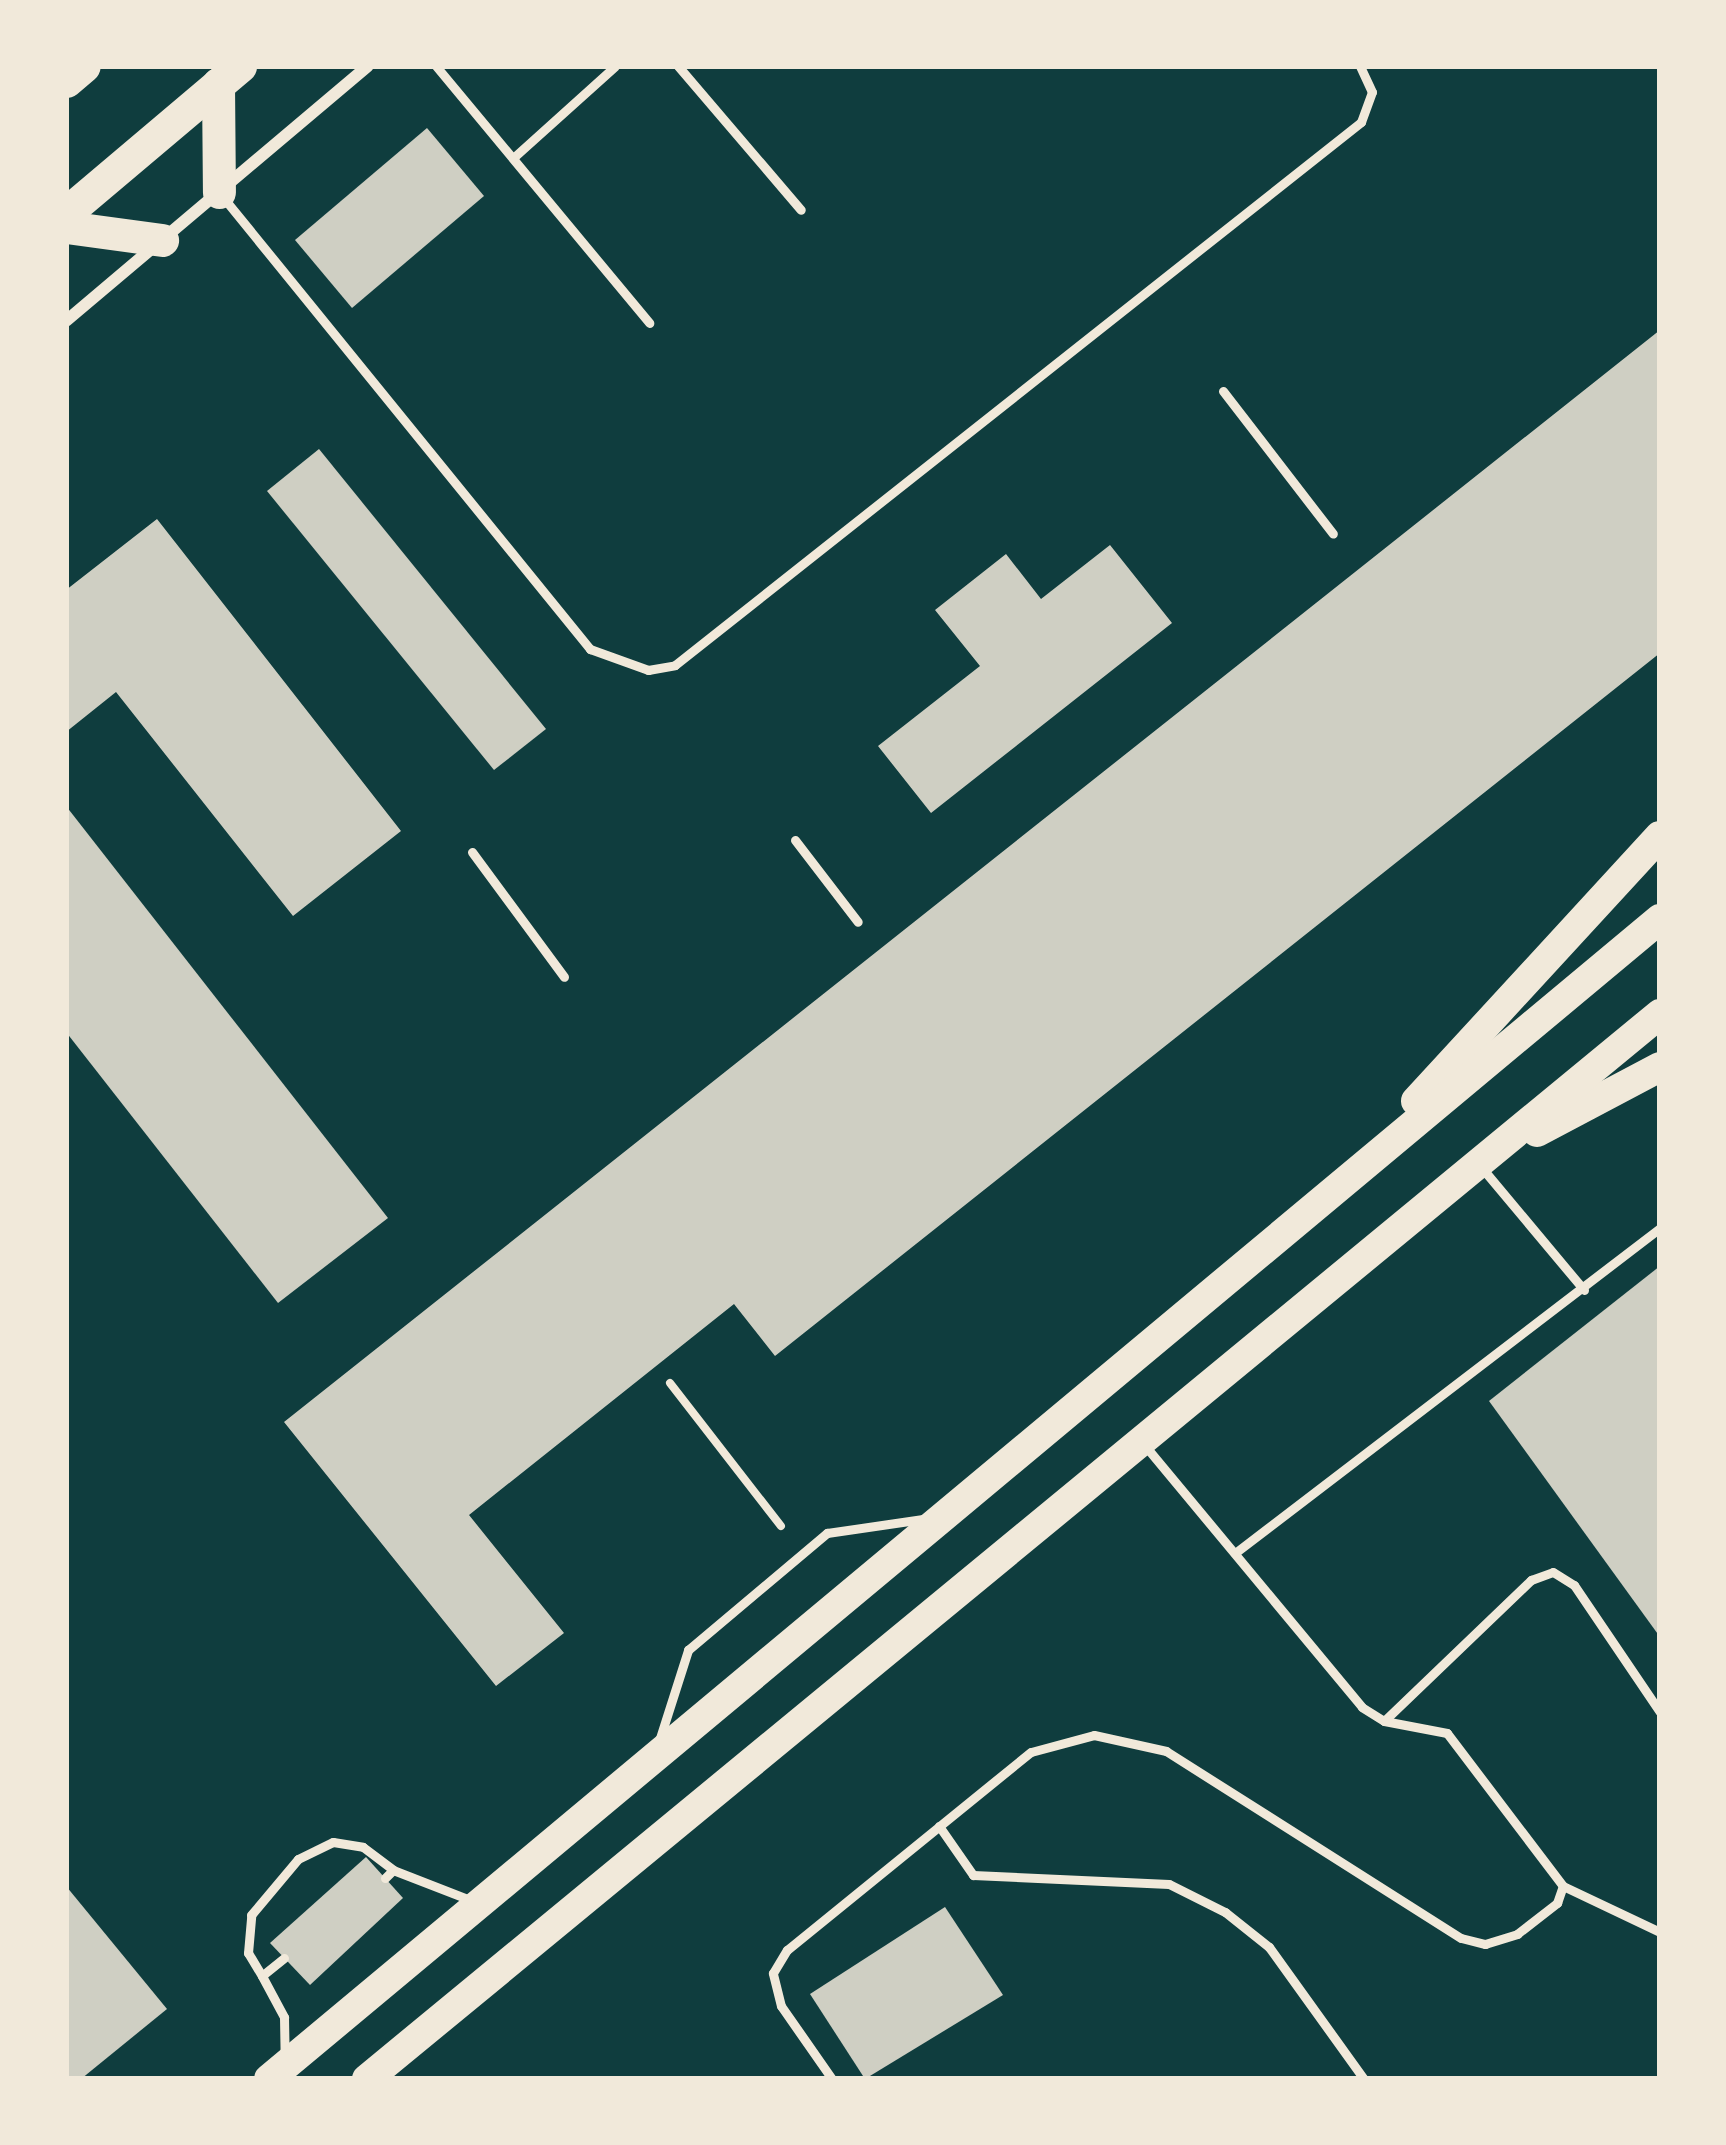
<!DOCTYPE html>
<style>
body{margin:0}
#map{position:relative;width:1726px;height:2145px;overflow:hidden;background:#0f3d3e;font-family:"DejaVu Sans",sans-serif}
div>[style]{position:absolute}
.building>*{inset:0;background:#cfcfc3}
.path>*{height:8px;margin:-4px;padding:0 4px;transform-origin:4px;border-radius:4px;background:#f1e9da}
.service>*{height:9px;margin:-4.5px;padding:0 4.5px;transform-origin:4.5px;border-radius:4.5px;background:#f1e9da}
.minor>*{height:12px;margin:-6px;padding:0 6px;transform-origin:6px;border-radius:6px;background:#f1e9da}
.primary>*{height:30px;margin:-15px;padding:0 15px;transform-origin:15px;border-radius:15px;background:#f1e9da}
.trunk>*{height:33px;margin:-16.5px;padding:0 16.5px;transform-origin:16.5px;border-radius:16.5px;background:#f1e9da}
span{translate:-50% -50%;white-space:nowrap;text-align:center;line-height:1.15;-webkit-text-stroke:10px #f1e9da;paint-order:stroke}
.frame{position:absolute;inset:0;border:69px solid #f1e9da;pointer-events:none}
</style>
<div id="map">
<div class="building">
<i style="clip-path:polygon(427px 128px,484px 196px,352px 308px,295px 240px)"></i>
<i style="clip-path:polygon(1660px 330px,1660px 653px,775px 1356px,734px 1304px,469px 1515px,564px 1633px,496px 1686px,284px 1422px)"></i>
<i style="clip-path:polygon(319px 449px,546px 729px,494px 770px,267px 491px)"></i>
<i style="clip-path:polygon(157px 519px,401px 831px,293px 916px,116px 692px,66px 732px,66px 590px)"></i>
<i style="clip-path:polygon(1110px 545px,1172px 623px,931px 813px,878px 746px,980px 666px,935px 610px,1006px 554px,1041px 599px)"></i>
<i style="clip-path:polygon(66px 806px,388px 1218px,278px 1303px,66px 1032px)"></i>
<i style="clip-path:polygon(1660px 1266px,1660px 1637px,1489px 1401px)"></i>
<i style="clip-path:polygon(366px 1857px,403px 1898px,310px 1985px,270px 1943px)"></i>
<i style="clip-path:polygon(66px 1886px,167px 2009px,81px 2079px,66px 2079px)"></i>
<i style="clip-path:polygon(945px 1907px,1003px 1995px,865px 2079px,810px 1994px)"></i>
</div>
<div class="path">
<i style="left:670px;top:1383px;width:181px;rotate:52.2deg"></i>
</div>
<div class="service">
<i style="left:436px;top:66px;width:334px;rotate:50.3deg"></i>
<i style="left:678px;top:66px;width:189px;rotate:49.5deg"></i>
<i style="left:513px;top:158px;width:137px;rotate:-42deg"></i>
<i style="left:222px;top:196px;width:584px;rotate:50.91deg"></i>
<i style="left:590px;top:649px;width:62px;rotate:19.9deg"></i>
<i style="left:648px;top:670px;width:27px;rotate:-10deg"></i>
<i style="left:675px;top:665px;width:875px;rotate:-38.36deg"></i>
<i style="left:1361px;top:122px;width:32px;rotate:-70deg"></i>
<i style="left:1372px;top:92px;width:29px;rotate:-115deg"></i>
<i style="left:1223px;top:391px;width:180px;rotate:52.4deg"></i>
<i style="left:795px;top:840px;width:103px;rotate:52.5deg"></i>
<i style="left:472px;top:852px;width:155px;rotate:53.6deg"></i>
<i style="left:1482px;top:1168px;width:159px;rotate:50.1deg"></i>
<i style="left:1235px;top:1553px;width:535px;rotate:-37.41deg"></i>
<i style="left:1384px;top:1721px;width:204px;rotate:-43.8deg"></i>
<i style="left:1531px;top:1580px;width:23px;rotate:-20deg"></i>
<i style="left:1553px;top:1572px;width:25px;rotate:32deg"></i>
<i style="left:1574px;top:1585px;width:153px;rotate:55.9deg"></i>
<i style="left:659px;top:1741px;width:96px;rotate:-72.3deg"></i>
<i style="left:688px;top:1650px;width:182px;rotate:-40.1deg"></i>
<i style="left:827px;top:1533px;width:97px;rotate:-8.3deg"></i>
<i style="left:939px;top:1826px;width:60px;rotate:55.2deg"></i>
<i style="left:973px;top:1875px;width:196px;rotate:2.6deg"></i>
<i style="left:1169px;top:1884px;width:63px;rotate:26.6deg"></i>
<i style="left:1225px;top:1912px;width:56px;rotate:38.5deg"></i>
<i style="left:1269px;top:1947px;width:163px;rotate:54.3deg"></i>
<i style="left:385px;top:1878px;width:11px;rotate:-45deg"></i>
<i style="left:393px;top:1870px;width:86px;rotate:21.2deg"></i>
<i style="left:1563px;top:1886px;width:107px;rotate:25.4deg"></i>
<i style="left:284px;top:1958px;width:28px;rotate:141deg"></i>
<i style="left:262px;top:1976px;width:47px;rotate:61.8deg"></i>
<i style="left:284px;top:2017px;width:39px;rotate:89deg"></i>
<i style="left:262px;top:1976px;width:27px;rotate:-121deg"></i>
<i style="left:248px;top:1953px;width:38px;rotate:-85deg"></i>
<i style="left:251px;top:1915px;width:73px;rotate:-50deg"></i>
<i style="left:298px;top:1859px;width:39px;rotate:-26deg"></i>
<i style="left:333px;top:1842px;width:30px;rotate:9deg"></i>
<i style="left:363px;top:1847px;width:38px;rotate:37deg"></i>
<i style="left:832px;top:2079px;width:89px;rotate:-124.9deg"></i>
<i style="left:781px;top:2006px;width:34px;rotate:-104deg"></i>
<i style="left:773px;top:1973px;width:27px;rotate:-59deg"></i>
<i style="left:787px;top:1950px;width:314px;rotate:-39.1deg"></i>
<i style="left:1031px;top:1752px;width:65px;rotate:-15.1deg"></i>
<i style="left:1094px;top:1735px;width:74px;rotate:12.5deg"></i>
<i style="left:1166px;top:1751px;width:349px;rotate:32.4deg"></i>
<i style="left:1461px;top:1938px;width:25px;rotate:14deg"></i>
<i style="left:1485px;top:1944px;width:34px;rotate:-17deg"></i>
<i style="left:1517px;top:1934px;width:51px;rotate:-37.8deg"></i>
<i style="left:1557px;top:1903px;width:18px;rotate:-71deg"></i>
<i style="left:1563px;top:1886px;width:192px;rotate:-127.2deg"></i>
<i style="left:1447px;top:1733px;width:64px;rotate:-169.2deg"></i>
<i style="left:1384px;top:1721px;width:26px;rotate:-148deg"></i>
<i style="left:1362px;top:1707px;width:343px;rotate:-129.7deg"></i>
</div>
<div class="minor">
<i style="left:66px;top:321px;width:395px;rotate:-40.2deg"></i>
</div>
<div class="primary">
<i style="left:1416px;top:1101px;width:360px;rotate:-47.4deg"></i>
<i style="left:1537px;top:1132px;width:139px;rotate:-27.9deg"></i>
<i style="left:269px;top:2079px;width:1811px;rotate:-39.83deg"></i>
<i style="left:367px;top:2079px;width:1675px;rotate:-39.48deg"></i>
</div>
<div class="trunk">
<i style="left:66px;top:81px;width:23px;rotate:-40deg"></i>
<i style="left:218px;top:84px;width:108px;rotate:89.5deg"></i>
<i style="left:66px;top:213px;width:228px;rotate:-40.2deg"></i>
<i style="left:66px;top:227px;width:97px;rotate:7.7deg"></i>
</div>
<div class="frame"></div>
</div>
